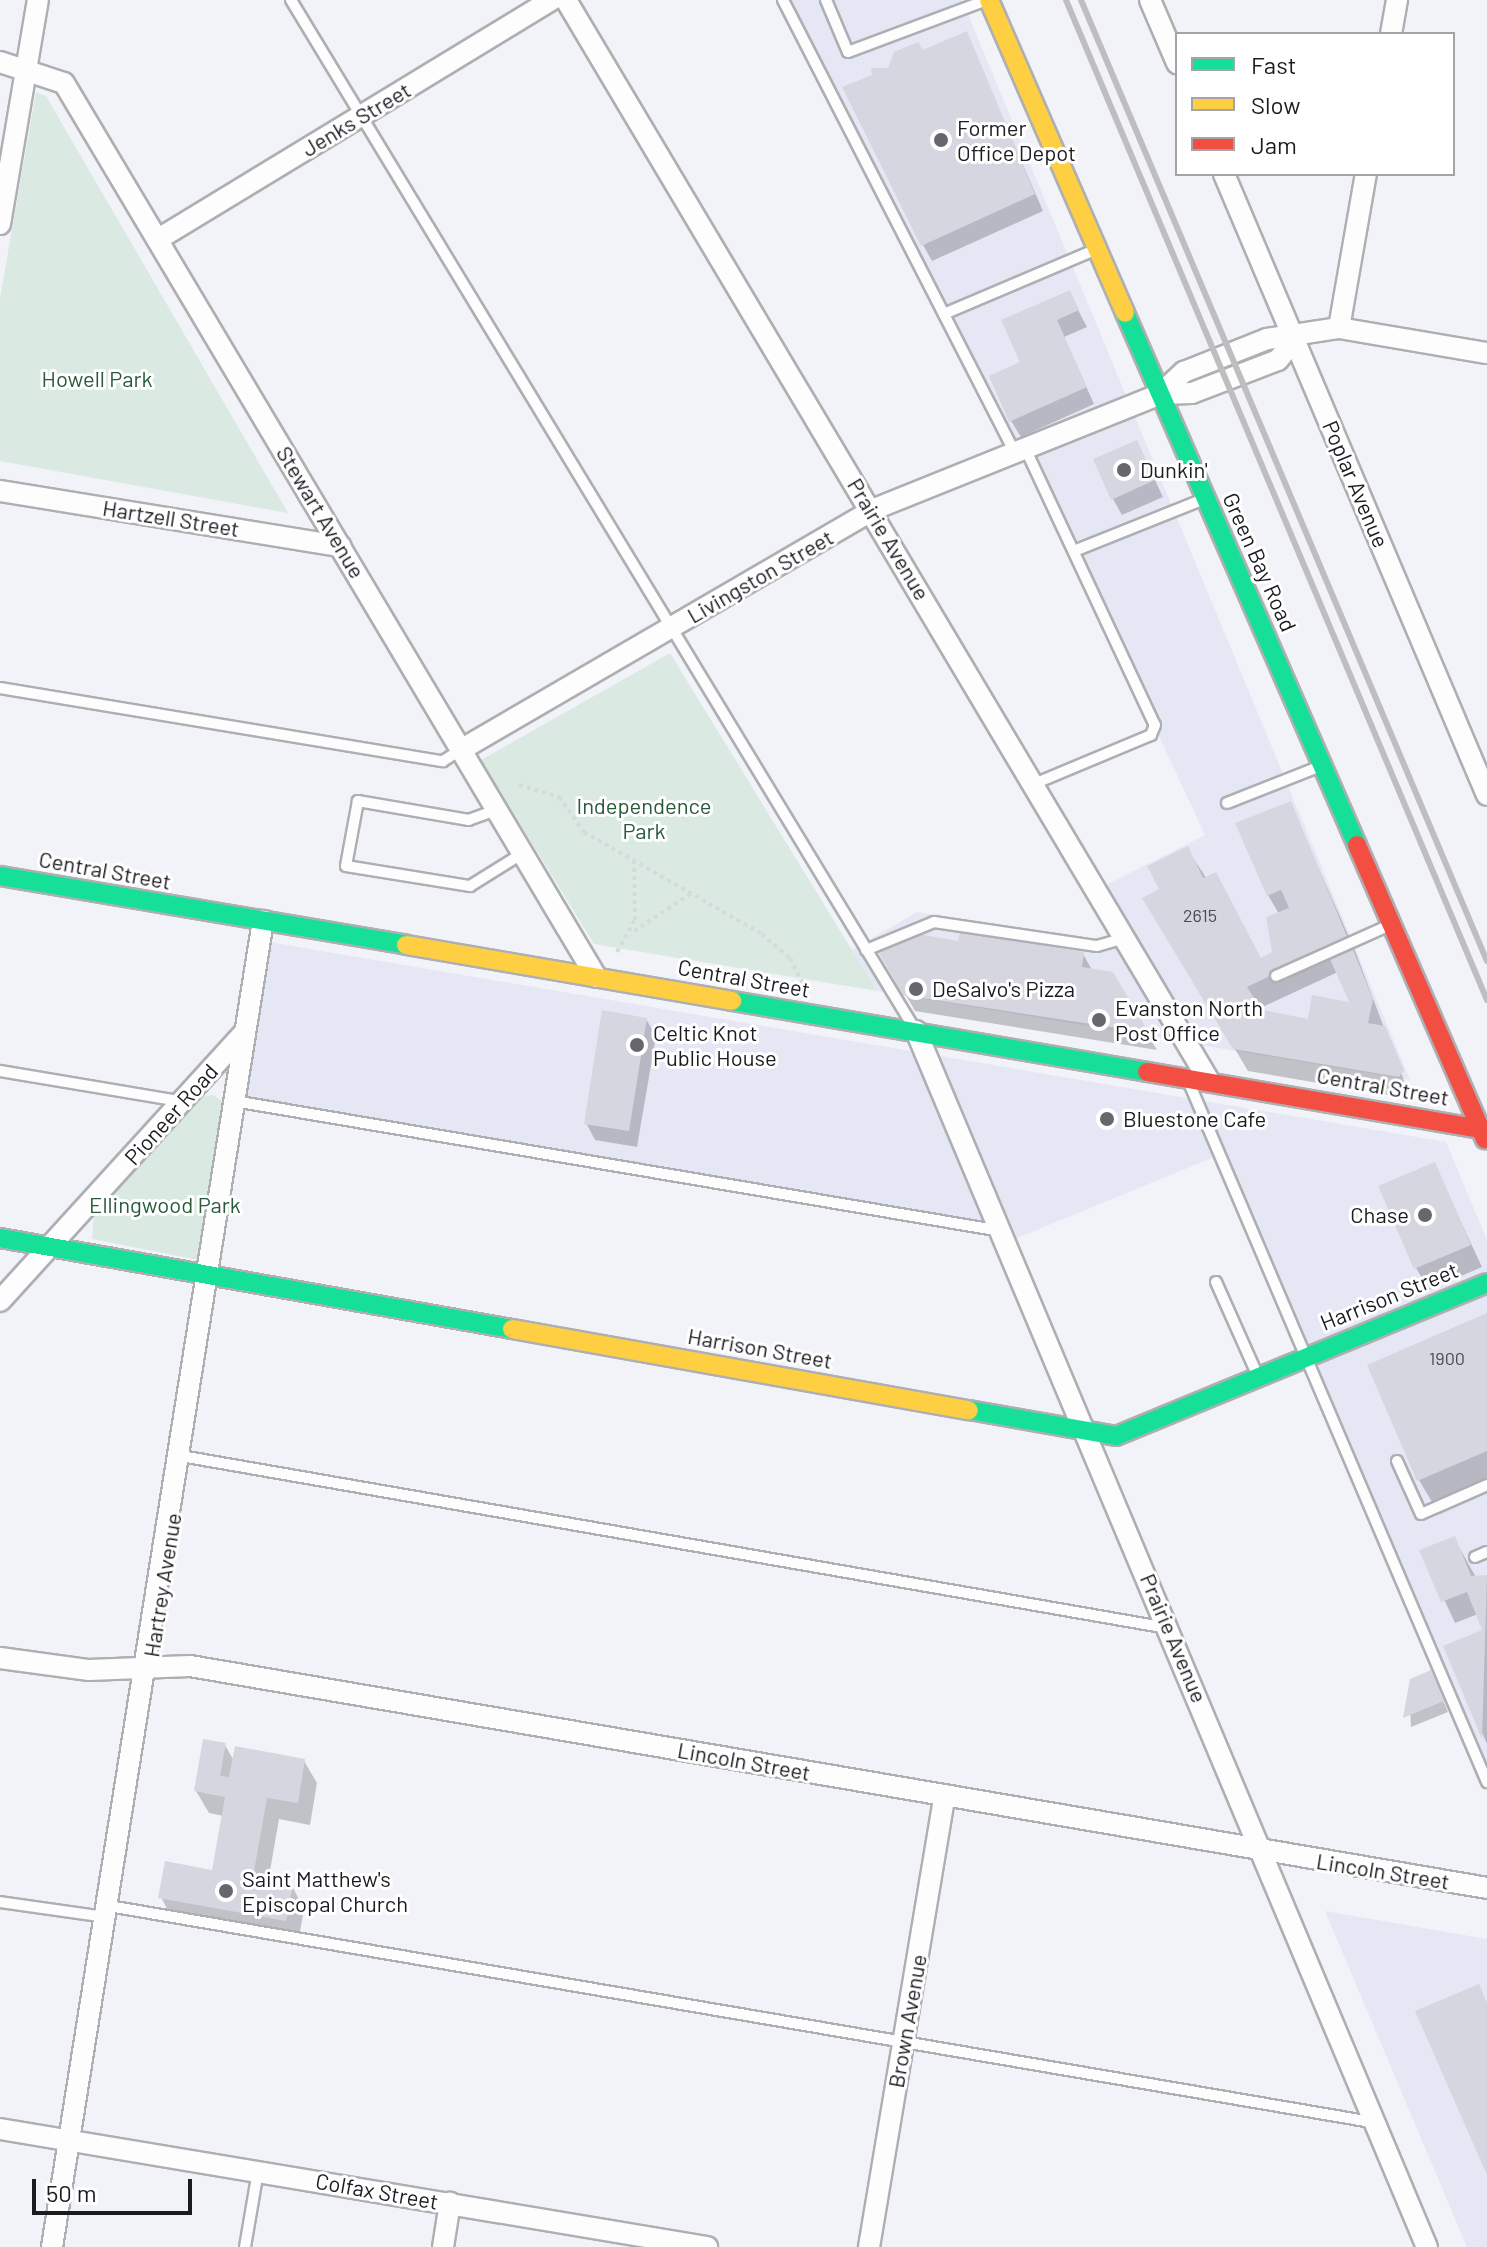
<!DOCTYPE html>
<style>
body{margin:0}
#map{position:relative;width:1487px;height:2247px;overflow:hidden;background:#f2f3f9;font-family:Barlow,sans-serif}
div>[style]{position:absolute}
.built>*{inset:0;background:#e5e7f4}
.green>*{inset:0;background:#dae9e1}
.shadow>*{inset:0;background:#0003}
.building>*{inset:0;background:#d5d6e0}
.path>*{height:4px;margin-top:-2px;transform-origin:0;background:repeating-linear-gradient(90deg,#d8d9da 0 4px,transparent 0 8px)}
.roads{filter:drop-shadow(2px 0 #aeafb3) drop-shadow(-2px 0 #aeafb3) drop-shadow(0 2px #aeafb3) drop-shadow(0 -2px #aeafb3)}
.lane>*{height:10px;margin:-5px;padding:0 5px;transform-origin:5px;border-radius:5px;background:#fdfdfe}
.street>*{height:20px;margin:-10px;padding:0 10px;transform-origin:10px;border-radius:10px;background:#fdfdfe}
.fast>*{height:18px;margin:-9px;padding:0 9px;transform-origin:9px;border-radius:9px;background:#16e098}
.slow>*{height:18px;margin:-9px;padding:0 9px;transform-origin:9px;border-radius:9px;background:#ffcf43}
.jam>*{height:18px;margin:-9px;padding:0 9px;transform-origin:9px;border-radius:9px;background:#f24e42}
.rail>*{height:6px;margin:-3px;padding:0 3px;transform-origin:3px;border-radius:3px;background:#bebec0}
.dots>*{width:22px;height:22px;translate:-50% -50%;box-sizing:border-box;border:4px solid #fff;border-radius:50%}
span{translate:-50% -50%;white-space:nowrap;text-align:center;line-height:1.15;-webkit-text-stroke:6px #fff;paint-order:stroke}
.number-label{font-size:18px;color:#4a4a50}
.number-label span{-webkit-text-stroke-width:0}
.street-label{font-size:22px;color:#1b1c20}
.poi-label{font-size:22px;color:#1b1c20}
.left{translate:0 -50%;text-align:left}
.right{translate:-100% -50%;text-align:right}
.park-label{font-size:22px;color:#275b39}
.legend{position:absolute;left:1175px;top:32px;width:280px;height:144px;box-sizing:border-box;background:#fff;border:2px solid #a4a4a6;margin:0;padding:10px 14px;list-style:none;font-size:24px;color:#1b1c20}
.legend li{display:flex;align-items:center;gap:16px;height:40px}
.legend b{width:40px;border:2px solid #a4a4a6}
.scale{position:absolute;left:32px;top:2179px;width:160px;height:36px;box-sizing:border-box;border:4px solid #1b1c20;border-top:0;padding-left:10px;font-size:24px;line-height:28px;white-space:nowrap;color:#1b1c20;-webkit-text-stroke:6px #fff;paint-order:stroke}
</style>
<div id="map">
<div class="built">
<i style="clip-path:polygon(782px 0,962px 0,1410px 1080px,877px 991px,852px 950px,917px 912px,1125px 946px,1094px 891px,1205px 835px,1023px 445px,1010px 450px)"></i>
<i style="clip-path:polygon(269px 942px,1446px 1142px,1487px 1240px,1487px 1790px,1219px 1155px,1010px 1241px,1005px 1228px,245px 1099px)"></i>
<i style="clip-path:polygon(1325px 1911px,1487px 1939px,1487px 2247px,1467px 2247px)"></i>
</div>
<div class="green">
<i style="clip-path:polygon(36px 92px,46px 96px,288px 513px,0 461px,0 298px)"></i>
<i style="clip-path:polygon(670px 653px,852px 950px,877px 991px,594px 944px,481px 760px)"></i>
<i style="clip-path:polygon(213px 1095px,225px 1103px,206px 1252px,199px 1260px,92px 1239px,94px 1215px,199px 1097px)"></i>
</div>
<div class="shadow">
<i style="clip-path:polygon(966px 33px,1043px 211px,932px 261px,923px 245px,922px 53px)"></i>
<i style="clip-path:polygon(1069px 293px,1087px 327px,1064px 337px,1094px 404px,1021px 437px,1011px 421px)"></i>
<i style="clip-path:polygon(1145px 459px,1163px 497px,1122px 515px,1113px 499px)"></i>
<i style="clip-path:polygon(evenodd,1290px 803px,1349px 937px,1283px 968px,1351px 940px,1411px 1099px,1248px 1071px,1145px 898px,1161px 890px,1187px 849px,1261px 960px,1275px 953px,1279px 914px,1268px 895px,1290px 803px,1338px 972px,1352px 1005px,1310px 1021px,1258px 1009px,1338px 972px)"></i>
<i style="clip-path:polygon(960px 943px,1083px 954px,1092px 970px,1112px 974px,1157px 1050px,915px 1011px,881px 951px)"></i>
<i style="clip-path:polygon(646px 1019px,656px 1036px,637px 1147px,595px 1140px,586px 1123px)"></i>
<i style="clip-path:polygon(1434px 1164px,1482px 1267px,1429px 1290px,1416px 1268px)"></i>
<i style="clip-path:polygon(1487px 1316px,1487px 1478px,1432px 1502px,1419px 1480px)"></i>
<i style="clip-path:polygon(1454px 1538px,1478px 1581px,1487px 1577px,1487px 1744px,1445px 1647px,1485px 1631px,1478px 1614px,1455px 1623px,1422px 1552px)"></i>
<i style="clip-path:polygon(1436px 1683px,1448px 1712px,1411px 1727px,1409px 1687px)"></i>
<i style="clip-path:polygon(225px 1745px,234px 1761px,304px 1761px,317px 1783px,310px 1825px,279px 1819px,268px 1882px,292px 1886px,304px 1909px,298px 1942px,173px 1920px,161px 1897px,214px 1872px,224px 1816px,209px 1813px,196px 1791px)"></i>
</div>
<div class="building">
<i style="clip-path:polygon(967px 31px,1035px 194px,921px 246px,842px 87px,872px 75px,871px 68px,888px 68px,894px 52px,918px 42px,923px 50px)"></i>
<i style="clip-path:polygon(1070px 290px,1079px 310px,1057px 320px,1087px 387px,1009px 422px,989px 376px,1020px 362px,1001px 320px)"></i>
<i style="clip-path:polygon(1137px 440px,1155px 480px,1111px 500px,1093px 459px)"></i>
<i style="clip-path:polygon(1291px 801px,1348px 939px,1247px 987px,1262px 1010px,1308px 1019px,1312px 995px,1349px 1002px,1330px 959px,1353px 950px,1373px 999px,1368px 1023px,1385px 1026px,1404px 1070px,1399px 1077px,1233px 1049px,1142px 898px,1159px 889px,1147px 866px,1188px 846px,1203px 878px,1216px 872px,1261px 958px,1272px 952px,1266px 917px,1289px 908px,1281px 890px,1267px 896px,1235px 823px)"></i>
<i style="clip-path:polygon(907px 932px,958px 941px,960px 932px,1084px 952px,1082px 967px,1113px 972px,1149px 1033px,903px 995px,878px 951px)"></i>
<i style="clip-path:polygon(602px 1010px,647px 1018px,629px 1131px,584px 1124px)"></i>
<i style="clip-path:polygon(1435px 1162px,1471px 1245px,1414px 1269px,1378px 1186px)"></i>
<i style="clip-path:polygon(1487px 1313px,1487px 1451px,1417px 1481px,1367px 1365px)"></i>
<i style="clip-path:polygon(1455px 1536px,1471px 1576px,1487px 1575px,1482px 1739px,1443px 1646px,1482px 1630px,1467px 1592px,1441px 1602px,1419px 1550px)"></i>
<i style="clip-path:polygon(1431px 1670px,1444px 1701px,1403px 1718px,1410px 1679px)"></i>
<i style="clip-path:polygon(203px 1739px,226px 1743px,220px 1776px,229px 1777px,235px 1746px,305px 1759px,298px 1803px,267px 1798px,253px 1877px,293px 1885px,286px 1921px,158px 1898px,165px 1861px,212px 1870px,225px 1797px,194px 1791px)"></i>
<i style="clip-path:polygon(1479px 1984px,1487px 2003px,1487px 2175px,1415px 2011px)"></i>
</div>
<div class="path">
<i style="left:519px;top:785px;width:42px;rotate:16.7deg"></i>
<i style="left:559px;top:797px;width:43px;rotate:54.5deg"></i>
<i style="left:584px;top:832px;width:205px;rotate:29.8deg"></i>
<i style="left:762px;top:934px;width:37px;rotate:41deg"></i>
<i style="left:790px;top:958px;width:33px;rotate:63deg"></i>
<i style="left:634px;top:931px;width:69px;rotate:-33.2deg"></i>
<i style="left:617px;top:952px;width:37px;rotate:-61deg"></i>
<i style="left:635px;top:920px;width:58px;rotate:-91deg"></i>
</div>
<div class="roads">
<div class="lane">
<i style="left:291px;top:0;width:1202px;rotate:58.78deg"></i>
<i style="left:783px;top:0;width:509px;rotate:62.88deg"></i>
<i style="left:826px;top:0;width:56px;rotate:67.1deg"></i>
<i style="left:848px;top:52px;width:148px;rotate:-20.5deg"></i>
<i style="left:944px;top:314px;width:164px;rotate:-23deg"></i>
<i style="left:1025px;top:448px;width:306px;rotate:64.9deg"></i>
<i style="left:1155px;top:725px;width:11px;rotate:112deg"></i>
<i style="left:1151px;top:735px;width:127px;rotate:157.3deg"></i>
<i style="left:1074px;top:551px;width:140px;rotate:-21.8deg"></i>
<i style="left:0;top:688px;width:449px;rotate:9.4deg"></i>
<i style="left:443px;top:761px;width:22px;rotate:-32deg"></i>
<i style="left:1227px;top:803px;width:101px;rotate:-21.5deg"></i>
<i style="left:496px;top:810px;width:29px;rotate:160deg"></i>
<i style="left:469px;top:820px;width:113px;rotate:-170.3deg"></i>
<i style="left:358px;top:801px;width:66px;rotate:100.5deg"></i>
<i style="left:346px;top:866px;width:126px;rotate:9.2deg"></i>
<i style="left:470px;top:886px;width:62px;rotate:-31.9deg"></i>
<i style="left:866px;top:950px;width:74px;rotate:-22.4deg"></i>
<i style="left:934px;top:922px;width:165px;rotate:8.4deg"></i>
<i style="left:1097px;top:946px;width:29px;rotate:-16deg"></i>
<i style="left:1276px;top:976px;width:125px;rotate:-24.1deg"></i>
<i style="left:0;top:1071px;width:182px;rotate:9.5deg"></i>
<i style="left:1190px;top:1085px;width:758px;rotate:66.92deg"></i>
<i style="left:234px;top:1101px;width:778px;rotate:9.62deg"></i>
<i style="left:1216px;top:1282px;width:101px;rotate:66deg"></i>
<i style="left:181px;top:1456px;width:1002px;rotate:9.89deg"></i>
<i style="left:1397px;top:1461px;width:58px;rotate:65.6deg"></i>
<i style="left:1421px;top:1514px;width:72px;rotate:-23.7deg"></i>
<i style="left:1475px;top:1557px;width:13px;rotate:-23deg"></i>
<i style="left:0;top:1902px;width:106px;rotate:8.1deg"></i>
<i style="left:109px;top:1906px;width:1286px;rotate:9.71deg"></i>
<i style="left:245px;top:2247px;width:77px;rotate:-80.3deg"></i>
</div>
<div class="street">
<i style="left:566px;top:0;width:1258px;rotate:59.25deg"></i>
<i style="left:1150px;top:0;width:69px;rotate:66.8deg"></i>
<i style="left:1391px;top:34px;width:35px;rotate:-80deg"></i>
<i style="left:0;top:62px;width:67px;rotate:18.2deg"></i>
<i style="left:64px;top:83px;width:1040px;rotate:59.24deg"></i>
<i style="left:1224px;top:174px;width:674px;rotate:67.05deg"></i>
<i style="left:0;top:224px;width:227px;rotate:-80.4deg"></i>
<i style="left:160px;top:238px;width:459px;rotate:-31.3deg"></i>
<i style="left:1339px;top:328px;width:156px;rotate:-80.1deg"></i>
<i style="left:1160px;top:394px;width:33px;rotate:-43deg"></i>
<i style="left:1184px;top:372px;width:89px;rotate:-21.7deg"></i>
<i style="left:1267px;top:339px;width:73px;rotate:-8.7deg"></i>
<i style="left:1339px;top:328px;width:150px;rotate:9.6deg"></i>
<i style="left:0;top:491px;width:345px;rotate:9.2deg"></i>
<i style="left:462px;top:749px;width:475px;rotate:-30.2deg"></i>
<i style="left:872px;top:510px;width:310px;rotate:-21.9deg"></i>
<i style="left:1160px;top:394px;width:32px;rotate:-2deg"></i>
<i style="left:1192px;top:393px;width:92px;rotate:-21deg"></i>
<i style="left:1278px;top:360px;width:27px;rotate:-51deg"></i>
<i style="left:916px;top:1031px;width:1319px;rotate:67.21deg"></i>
<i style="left:0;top:1301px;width:362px;rotate:-47.7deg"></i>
<i style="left:0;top:1658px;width:90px;rotate:7.7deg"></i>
<i style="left:89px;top:1670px;width:101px;rotate:-2.3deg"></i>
<i style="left:190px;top:1666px;width:1316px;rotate:9.71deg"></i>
<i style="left:0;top:2129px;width:717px;rotate:9.48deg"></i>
<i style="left:52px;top:2247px;width:1343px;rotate:-80.96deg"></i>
<i style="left:443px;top:2247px;width:45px;rotate:-81deg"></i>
<i style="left:869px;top:2247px;width:458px;rotate:-80.5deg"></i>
</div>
<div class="fast">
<i style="left:1125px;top:313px;width:580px;rotate:66.44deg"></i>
<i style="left:0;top:876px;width:412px;rotate:9.6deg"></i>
<i style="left:732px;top:1001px;width:421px;rotate:9.7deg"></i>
<i style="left:0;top:1238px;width:520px;rotate:10.08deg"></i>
<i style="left:969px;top:1410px;width:149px;rotate:10deg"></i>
<i style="left:1116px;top:1436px;width:401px;rotate:-22.4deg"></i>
</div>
<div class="slow">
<i style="left:989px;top:0;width:341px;rotate:66.5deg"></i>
<i style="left:406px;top:945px;width:331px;rotate:9.7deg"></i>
<i style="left:512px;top:1329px;width:464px;rotate:10.1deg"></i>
</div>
<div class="jam">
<i style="left:1357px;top:845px;width:321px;rotate:66.5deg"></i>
<i style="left:1147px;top:1072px;width:345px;rotate:9.7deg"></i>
</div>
</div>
<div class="rail">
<i style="left:1066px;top:0;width:1085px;rotate:67.17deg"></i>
<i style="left:1081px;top:0;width:1043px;rotate:67.1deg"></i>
</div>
<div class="dots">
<i style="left:941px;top:140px;background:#66676c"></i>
<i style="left:1124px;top:470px;background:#66676c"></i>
<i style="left:916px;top:989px;background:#66676c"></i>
<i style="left:1099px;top:1020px;background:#66676c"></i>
<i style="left:637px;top:1045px;background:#66676c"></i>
<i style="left:1107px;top:1119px;background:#66676c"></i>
<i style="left:1425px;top:1215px;background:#66676c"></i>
<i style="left:226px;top:1891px;background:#66676c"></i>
</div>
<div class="number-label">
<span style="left:1200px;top:915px">2615</span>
<span style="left:1447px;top:1358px">1900</span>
</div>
<div class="street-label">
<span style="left:356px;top:119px;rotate:-31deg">Jenks Street</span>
<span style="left:1356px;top:484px;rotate:67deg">Poplar Avenue</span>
<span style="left:321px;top:512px;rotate:59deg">Stewart Avenue</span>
<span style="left:171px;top:518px;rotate:9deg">Hartzell Street</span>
<span style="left:889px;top:539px;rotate:59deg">Prairie Avenue</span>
<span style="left:1260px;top:562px;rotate:66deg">Green Bay Road</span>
<span style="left:760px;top:576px;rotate:-30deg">Livingston Street</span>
<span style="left:105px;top:870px;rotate:10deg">Central Street</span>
<span style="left:744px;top:978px;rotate:10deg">Central Street</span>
<span style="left:1383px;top:1086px;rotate:10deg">Central Street</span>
<span style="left:171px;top:1114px;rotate:-48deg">Pioneer Road</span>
<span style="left:1389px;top:1296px;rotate:-22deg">Harrison Street</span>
<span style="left:760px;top:1348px;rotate:10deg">Harrison Street</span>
<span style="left:162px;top:1585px;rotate:-81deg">Hartrey Avenue</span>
<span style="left:1174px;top:1638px;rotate:67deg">Prairie Avenue</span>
<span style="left:744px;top:1761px;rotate:10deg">Lincoln Street</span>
<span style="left:1383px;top:1871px;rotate:9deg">Lincoln Street</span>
<span style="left:907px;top:2021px;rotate:-80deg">Brown Avenue</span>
<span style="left:377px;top:2191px;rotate:10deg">Colfax Street</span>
</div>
<div class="poi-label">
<span class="left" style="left:957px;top:140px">Former<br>Office Depot</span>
<span class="left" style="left:1140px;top:470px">Dunkin'</span>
<span class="left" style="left:932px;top:989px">DeSalvo's Pizza</span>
<span class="left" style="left:1115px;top:1020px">Evanston North<br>Post Office</span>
<span class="left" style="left:653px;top:1045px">Celtic Knot<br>Public House</span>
<span class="left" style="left:1123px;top:1119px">Bluestone Cafe</span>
<span class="right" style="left:1409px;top:1215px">Chase</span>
<span class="left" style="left:242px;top:1891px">Saint Matthew's<br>Episcopal Church</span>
</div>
<div class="park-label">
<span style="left:97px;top:379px">Howell Park</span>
<span style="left:644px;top:818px">Independence<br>Park</span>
<span style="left:165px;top:1205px">Ellingwood Park</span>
</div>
<ul class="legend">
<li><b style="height:10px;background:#16e098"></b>Fast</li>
<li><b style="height:10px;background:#ffcf43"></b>Slow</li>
<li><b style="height:10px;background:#f24e42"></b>Jam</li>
</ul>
<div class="scale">50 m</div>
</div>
